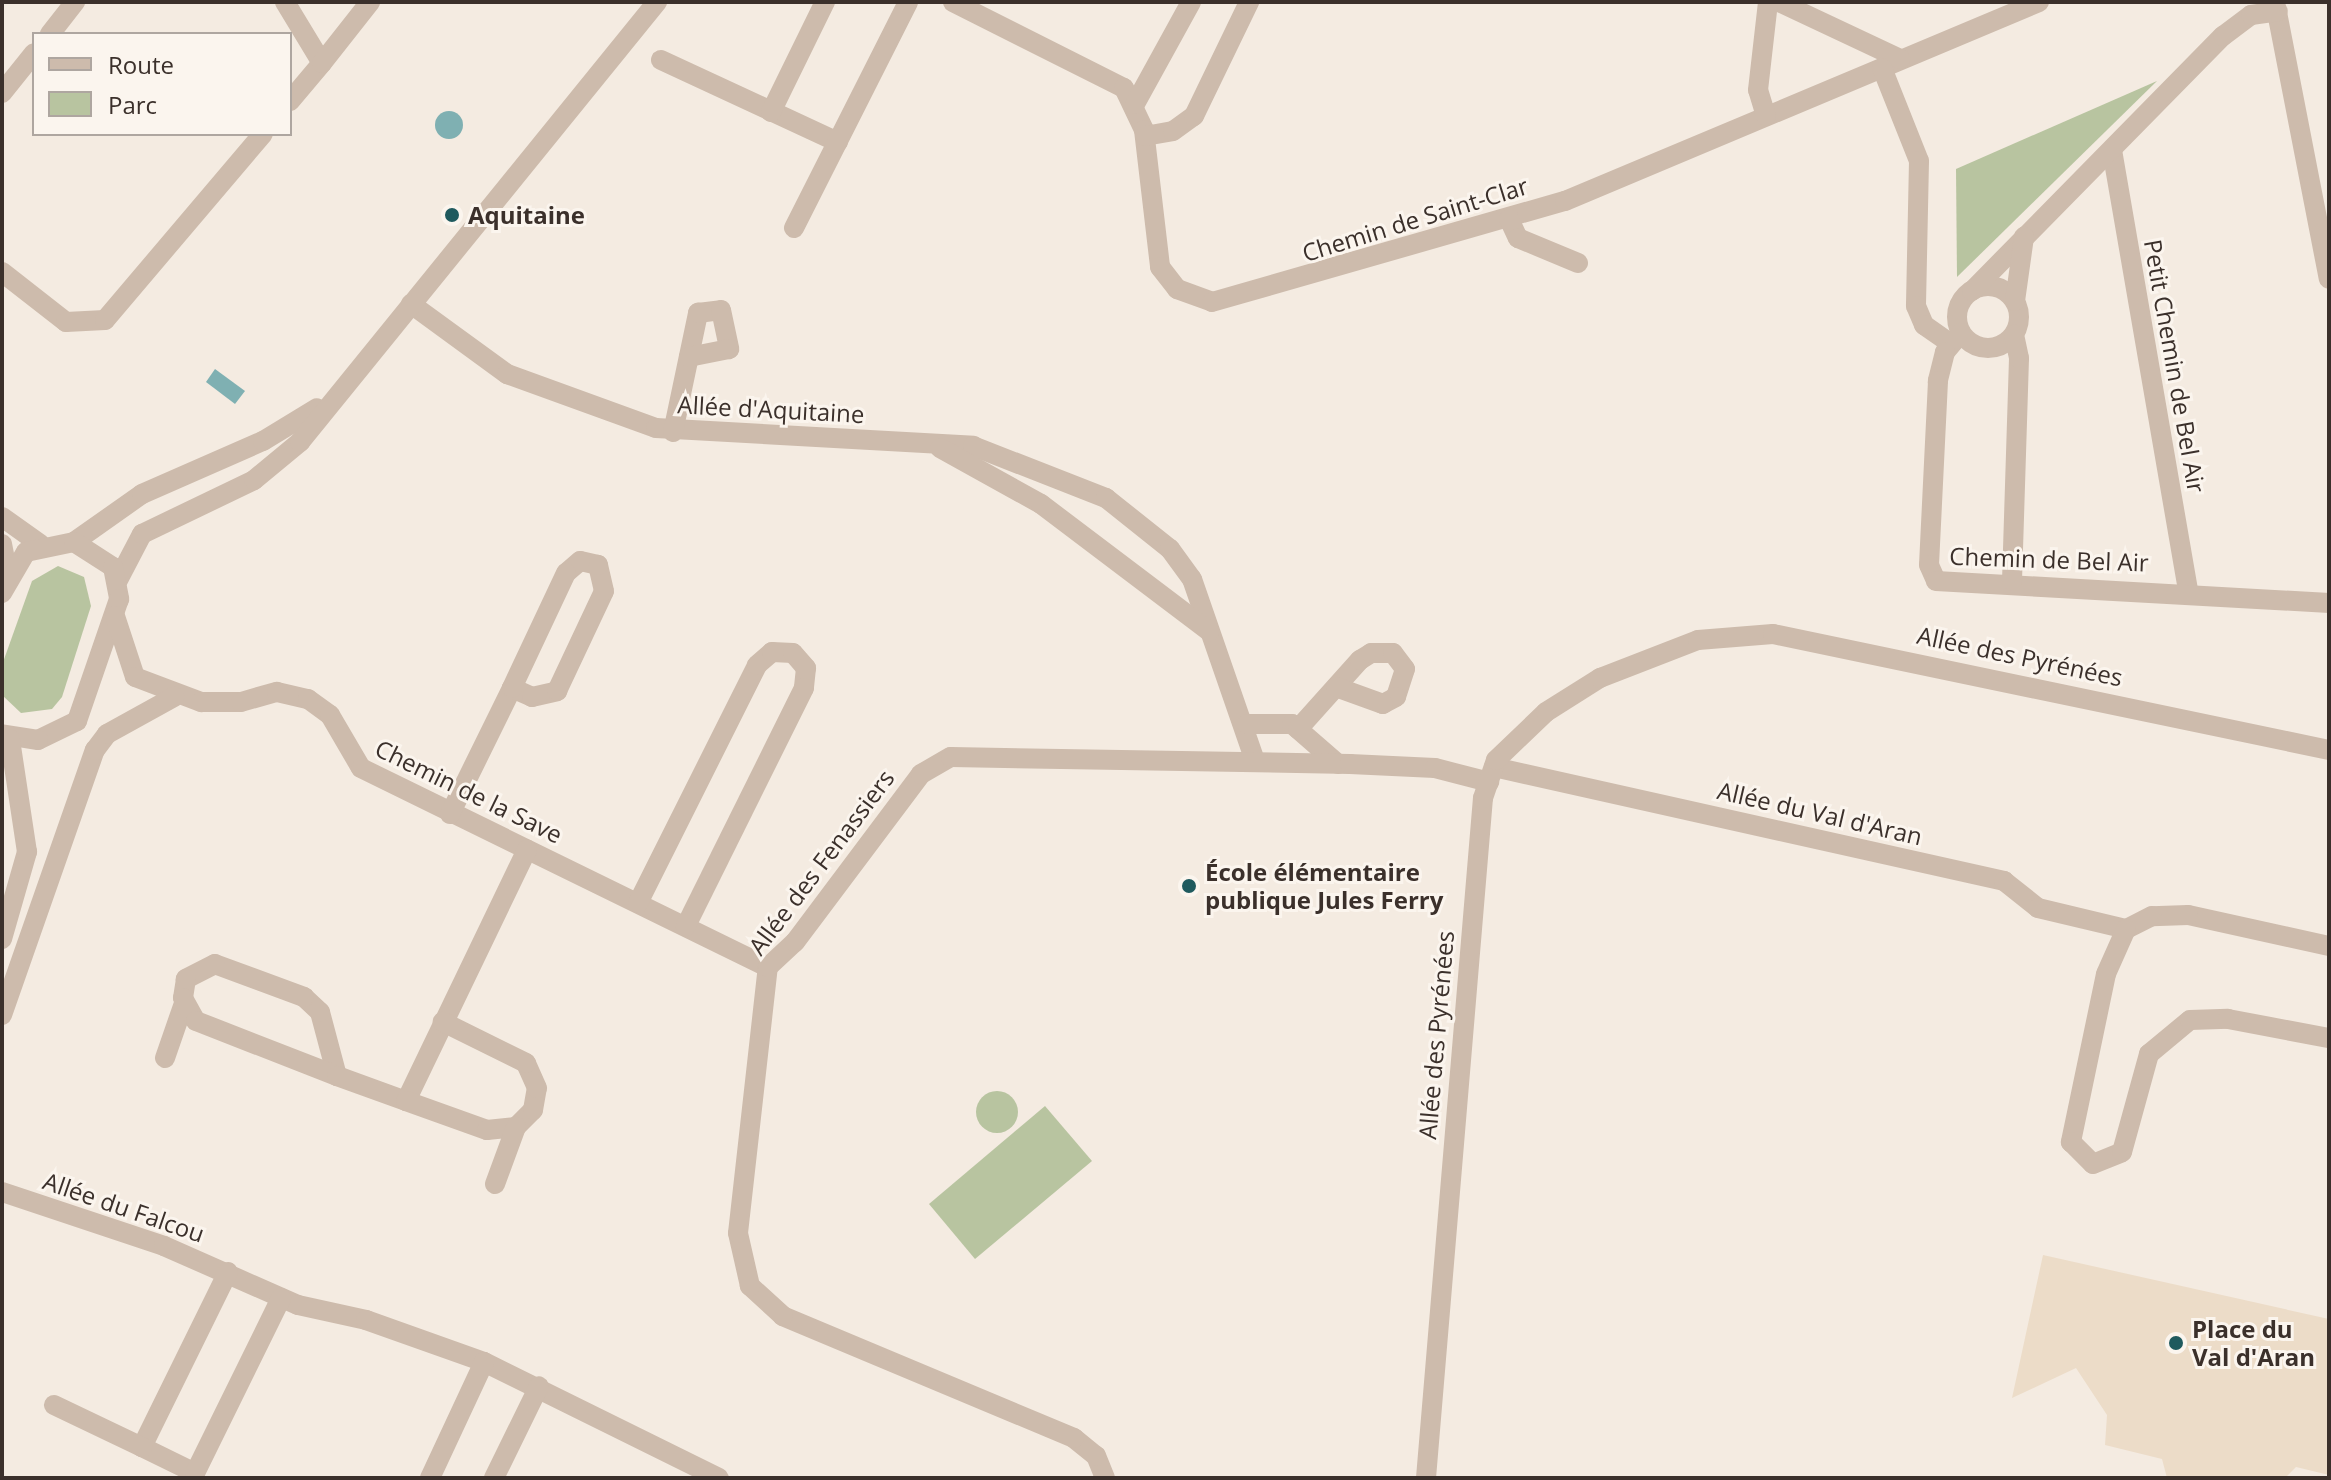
<!DOCTYPE html>
<meta charset="utf-8">
<style>
body{margin:0}
#map{position:relative;width:2331px;height:1480px;overflow:hidden;background:#f4ebe1;font-family:"Open Sans",sans-serif}
div>[style]{position:absolute}
.green>*{inset:0;background:#b8c4a0}
.round{border-radius:50%}
.plaza>*{inset:0;background:#ecdcc8}
.water>*{inset:0;background:#7fb0b2}
.minor>*{height:20px;margin:-10px;padding:0 10px;transform-origin:10px;border-radius:10px;background:#cdbbac}
.minor>.ring{margin:-10px;padding:0;box-sizing:content-box;background:none;border:20px solid #cdbbac;border-radius:50%}
.dots>*{width:22px;height:22px;translate:-50% -50%;box-sizing:border-box;border:4px solid #fbf5ee;border-radius:50%}
span{translate:-50% -50%;white-space:nowrap;text-align:center;line-height:1.15;-webkit-text-stroke:6px #fbf5ee;paint-order:stroke}
.poi-label{font-size:24px;color:#3b302b;font-weight:700}
.left{translate:0 -50%;text-align:left}
.street-label{font-size:24px;color:#3b302b}
.frame{position:absolute;inset:0;border:4px solid #3b302b;pointer-events:none}
.legend{position:absolute;left:32px;top:32px;width:260px;height:104px;box-sizing:border-box;background:#fbf5ee;border:2px solid #aea6a0;margin:0;padding:10px 14px;list-style:none;font-size:24px;color:#3b302b}
.legend li{display:flex;align-items:center;gap:16px;height:40px}
.legend b{width:40px;border:2px solid #aea6a0}
</style>
<div id="map">
<div class="green">
<i style="clip-path:polygon(2157px 81px,1957px 277px,1956px 169px)"></i>
<i style="clip-path:polygon(58px 566px,84px 577px,91px 606px,62px 697px,52px 709px,21px 713px,2px 695px,2px 665px,32px 581px)"></i>
<i class="round" style="left:976px;top:1091px;width:42px;height:42px"></i>
<i style="clip-path:polygon(1045px 1106px,1092px 1161px,975px 1259px,929px 1204px)"></i>
</div>
<div class="plaza">
<i style="clip-path:polygon(2043px 1255px,2329px 1319px,2329px 1475px,2296px 1467px,2285px 1478px,2167px 1478px,2162px 1459px,2105px 1445px,2107px 1415px,2076px 1368px,2012px 1398px)"></i>
</div>
<div class="water">
<i class="round" style="left:435px;top:111px;width:28px;height:28px"></i>
<i style="clip-path:polygon(215px 369px,245px 391px,235px 404px,206px 382px)"></i>
</div>
<div class="minor">
<i style="left:285px;top:2px;width:71px;rotate:58.8deg"></i>
<i style="left:322px;top:63px;width:50px;rotate:130.1deg"></i>
<i style="left:953px;top:2px;width:191px;rotate:26.7deg"></i>
<i style="left:1124px;top:88px;width:47px;rotate:64.5deg"></i>
<i style="left:1144px;top:130px;width:138px;rotate:83.3deg"></i>
<i style="left:1160px;top:267px;width:28px;rotate:52deg"></i>
<i style="left:1177px;top:289px;width:37px;rotate:20deg"></i>
<i style="left:1212px;top:302px;width:367px;rotate:-16deg"></i>
<i style="left:1565px;top:201px;width:514px;rotate:-22.77deg"></i>
<i style="left:1779px;top:2px;width:134px;rotate:25.2deg"></i>
<i style="left:2275px;top:2px;width:282px;rotate:79deg"></i>
<i style="left:50px;top:34px;width:41px;rotate:-52deg"></i>
<i style="left:661px;top:60px;width:195px;rotate:24.9deg"></i>
<i style="left:322px;top:63px;width:78px;rotate:-51.8deg"></i>
<i style="left:1882px;top:68px;width:100px;rotate:68.3deg"></i>
<i style="left:1919px;top:161px;width:145px;rotate:91.2deg"></i>
<i style="left:1916px;top:306px;width:21px;rotate:67deg"></i>
<i style="left:1924px;top:325px;width:33px;rotate:35deg"></i>
<i style="left:2px;top:93px;width:51px;rotate:-51.3deg"></i>
<i style="left:1135px;top:104px;width:116px;rotate:-61.2deg"></i>
<i style="left:771px;top:112px;width:123px;rotate:-63.9deg"></i>
<i style="left:1766px;top:116px;width:27px;rotate:-107deg"></i>
<i style="left:1758px;top:90px;width:89px;rotate:-83.5deg"></i>
<i style="left:1145px;top:136px;width:28px;rotate:-10deg"></i>
<i style="left:1173px;top:131px;width:26px;rotate:-36deg"></i>
<i style="left:1194px;top:116px;width:127px;rotate:-64.2deg"></i>
<i style="left:2112px;top:150px;width:447px;rotate:80.2deg"></i>
<i style="left:1509px;top:219px;width:21px;rotate:65deg"></i>
<i style="left:1518px;top:238px;width:65px;rotate:22.6deg"></i>
<i style="left:794px;top:228px;width:253px;rotate:-63.2deg"></i>
<i style="left:2px;top:272px;width:81px;rotate:38deg"></i>
<i style="left:66px;top:322px;width:39px;rotate:-3deg"></i>
<i style="left:105px;top:320px;width:244px;rotate:-49.7deg"></i>
<i class="ring" style="left:1957px;top:286px;width:42px;height:42px"></i>
<i style="left:1972px;top:291px;width:358px;rotate:-45.5deg"></i>
<i style="left:2223px;top:36px;width:35px;rotate:-37deg"></i>
<i style="left:2251px;top:15px;width:27px;rotate:-8deg"></i>
<i style="left:2015px;top:301px;width:65px;rotate:-82deg"></i>
<i style="left:411px;top:304px;width:119px;rotate:36.1deg"></i>
<i style="left:507px;top:374px;width:158px;rotate:19.9deg"></i>
<i style="left:656px;top:428px;width:318px;rotate:3.2deg"></i>
<i style="left:973px;top:446px;width:143px;rotate:21.4deg"></i>
<i style="left:1106px;top:498px;width:82px;rotate:38.6deg"></i>
<i style="left:1170px;top:549px;width:37px;rotate:54deg"></i>
<i style="left:1192px;top:579px;width:193px;rotate:70.9deg"></i>
<i style="left:1961px;top:333px;width:25px;rotate:130deg"></i>
<i style="left:1945px;top:352px;width:30px;rotate:104deg"></i>
<i style="left:1938px;top:381px;width:184px;rotate:92.8deg"></i>
<i style="left:1929px;top:565px;width:17px;rotate:66deg"></i>
<i style="left:1936px;top:581px;width:394px;rotate:3.2deg"></i>
<i style="left:673px;top:432px;width:122px;rotate:-78.1deg"></i>
<i style="left:698px;top:313px;width:23px;rotate:-7deg"></i>
<i style="left:721px;top:310px;width:40px;rotate:78deg"></i>
<i style="left:729px;top:349px;width:41px;rotate:168.7deg"></i>
<i style="left:940px;top:448px;width:115px;rotate:29deg"></i>
<i style="left:1041px;top:504px;width:211px;rotate:37.1deg"></i>
<i style="left:2px;top:517px;width:47px;rotate:35.4deg"></i>
<i style="left:74px;top:542px;width:83px;rotate:-35.2deg"></i>
<i style="left:142px;top:494px;width:132px;rotate:-23.7deg"></i>
<i style="left:263px;top:441px;width:63px;rotate:-31.4deg"></i>
<i style="left:2px;top:544px;width:33px;rotate:79deg"></i>
<i style="left:118px;top:580px;width:52px;rotate:-62.4deg"></i>
<i style="left:142px;top:534px;width:124px;rotate:-25.7deg"></i>
<i style="left:254px;top:480px;width:60px;rotate:-39.6deg"></i>
<i style="left:300px;top:442px;width:567px;rotate:-50.95deg"></i>
<i style="left:2012px;top:581px;width:223px;rotate:-88.2deg"></i>
<i style="left:2019px;top:358px;width:24px;rotate:-102deg"></i>
<i style="left:2px;top:593px;width:48px;rotate:-59.7deg"></i>
<i style="left:26px;top:552px;width:49px;rotate:-11.8deg"></i>
<i style="left:74px;top:542px;width:46px;rotate:32.7deg"></i>
<i style="left:113px;top:567px;width:33px;rotate:79deg"></i>
<i style="left:119px;top:599px;width:129px;rotate:109deg"></i>
<i style="left:77px;top:721px;width:43px;rotate:154deg"></i>
<i style="left:38px;top:740px;width:36px;rotate:-171deg"></i>
<i style="left:115px;top:616px;width:64px;rotate:71.8deg"></i>
<i style="left:135px;top:677px;width:71px;rotate:20.7deg"></i>
<i style="left:201px;top:702px;width:40px"></i>
<i style="left:241px;top:702px;width:37px;rotate:-16deg"></i>
<i style="left:277px;top:692px;width:32px;rotate:13deg"></i>
<i style="left:308px;top:699px;width:27px;rotate:36deg"></i>
<i style="left:330px;top:715px;width:61px;rotate:59.7deg"></i>
<i style="left:361px;top:768px;width:453px;rotate:26.1deg"></i>
<i style="left:1247px;top:724px;width:45px"></i>
<i style="left:1292px;top:724px;width:61px;rotate:41deg"></i>
<i style="left:1298px;top:729px;width:93px;rotate:-48.1deg"></i>
<i style="left:1360px;top:660px;width:13px;rotate:-32deg"></i>
<i style="left:1371px;top:653px;width:22px"></i>
<i style="left:1393px;top:653px;width:20px;rotate:53deg"></i>
<i style="left:1405px;top:669px;width:29px;rotate:108deg"></i>
<i style="left:1396px;top:697px;width:15px;rotate:152deg"></i>
<i style="left:1383px;top:704px;width:50px;rotate:-160.1deg"></i>
<i style="left:1494px;top:767px;width:523px;rotate:12.6deg"></i>
<i style="left:2004px;top:881px;width:43px;rotate:38.5deg"></i>
<i style="left:2038px;top:908px;width:90px;rotate:13.4deg"></i>
<i style="left:450px;top:814px;width:140px;rotate:-63.8deg"></i>
<i style="left:512px;top:688px;width:22px;rotate:24deg"></i>
<i style="left:532px;top:697px;width:26px;rotate:-13deg"></i>
<i style="left:557px;top:691px;width:110px;rotate:-64.8deg"></i>
<i style="left:604px;top:591px;width:27px;rotate:-103deg"></i>
<i style="left:598px;top:565px;width:18px;rotate:-167deg"></i>
<i style="left:580px;top:561px;width:18px;rotate:139deg"></i>
<i style="left:566px;top:573px;width:127px;rotate:115.2deg"></i>
<i style="left:638px;top:903px;width:266px;rotate:-63.4deg"></i>
<i style="left:757px;top:665px;width:20px;rotate:-41deg"></i>
<i style="left:772px;top:652px;width:21px;rotate:3deg"></i>
<i style="left:793px;top:653px;width:20px;rotate:49deg"></i>
<i style="left:806px;top:668px;width:20px;rotate:96deg"></i>
<i style="left:804px;top:688px;width:266px;rotate:116.4deg"></i>
<i style="left:2px;top:939px;width:91px;rotate:-74deg"></i>
<i style="left:27px;top:852px;width:114px;rotate:-98.6deg"></i>
<i style="left:2329px;top:946px;width:144px;rotate:-167.6deg"></i>
<i style="left:2188px;top:915px;width:36px;rotate:178deg"></i>
<i style="left:2152px;top:916px;width:29px;rotate:153deg"></i>
<i style="left:2126px;top:929px;width:49px;rotate:114deg"></i>
<i style="left:2106px;top:974px;width:172px;rotate:101.8deg"></i>
<i style="left:2071px;top:1142px;width:31px;rotate:45deg"></i>
<i style="left:2093px;top:1164px;width:31px;rotate:-22deg"></i>
<i style="left:2122px;top:1152px;width:102px;rotate:-74.6deg"></i>
<i style="left:2149px;top:1054px;width:53px;rotate:-39.7deg"></i>
<i style="left:2190px;top:1020px;width:38px;rotate:-2deg"></i>
<i style="left:2228px;top:1019px;width:103px;rotate:10.7deg"></i>
<i style="left:2px;top:1015px;width:281px;rotate:-70.7deg"></i>
<i style="left:95px;top:750px;width:20px;rotate:-53deg"></i>
<i style="left:107px;top:734px;width:77px;rotate:-28.9deg"></i>
<i style="left:165px;top:1058px;width:58px;rotate:-70.9deg"></i>
<i style="left:337px;top:1076px;width:66px;rotate:-104.9deg"></i>
<i style="left:320px;top:1012px;width:22px;rotate:-137deg"></i>
<i style="left:304px;top:997px;width:95px;rotate:-159.7deg"></i>
<i style="left:215px;top:964px;width:33px;rotate:153deg"></i>
<i style="left:186px;top:979px;width:19px;rotate:99deg"></i>
<i style="left:183px;top:998px;width:26px;rotate:61deg"></i>
<i style="left:196px;top:1021px;width:151px;rotate:21.3deg"></i>
<i style="left:337px;top:1076px;width:73px;rotate:19.9deg"></i>
<i style="left:406px;top:1101px;width:279px;rotate:-64.3deg"></i>
<i style="left:406px;top:1101px;width:86px;rotate:19.7deg"></i>
<i style="left:487px;top:1130px;width:29px;rotate:-6deg"></i>
<i style="left:516px;top:1127px;width:24px;rotate:-45deg"></i>
<i style="left:533px;top:1110px;width:22px;rotate:-80deg"></i>
<i style="left:537px;top:1088px;width:27px;rotate:-114deg"></i>
<i style="left:526px;top:1063px;width:93px;rotate:-153.7deg"></i>
<i style="left:495px;top:1184px;width:61px;rotate:-69.8deg"></i>
<i style="left:2px;top:1192px;width:171px;rotate:18.4deg"></i>
<i style="left:164px;top:1246px;width:146px;rotate:23.8deg"></i>
<i style="left:298px;top:1305px;width:70px;rotate:12.4deg"></i>
<i style="left:366px;top:1320px;width:125px;rotate:19.6deg"></i>
<i style="left:484px;top:1362px;width:262px;rotate:26.3deg"></i>
<i style="left:228px;top:1272px;width:195px;rotate:116.2deg"></i>
<i style="left:142px;top:1447px;width:59px;rotate:26.1deg"></i>
<i style="left:195px;top:1473px;width:195px;rotate:-63.8deg"></i>
<i style="left:54px;top:1405px;width:98px;rotate:25.5deg"></i>
<i style="left:430px;top:1478px;width:128px;rotate:-65deg"></i>
<i style="left:494px;top:1478px;width:102px;rotate:-63.9deg"></i>
<i style="left:1105px;top:1478px;width:24px;rotate:-112deg"></i>
<i style="left:1096px;top:1456px;width:28px;rotate:-141deg"></i>
<i style="left:1074px;top:1438px;width:316px;rotate:-157.3deg"></i>
<i style="left:783px;top:1316px;width:45px;rotate:-137.7deg"></i>
<i style="left:750px;top:1286px;width:54px;rotate:-102.8deg"></i>
<i style="left:738px;top:1233px;width:268px;rotate:-83.6deg"></i>
<i style="left:768px;top:967px;width:37px;rotate:-43deg"></i>
<i style="left:795px;top:942px;width:210px;rotate:-53.1deg"></i>
<i style="left:921px;top:774px;width:34px;rotate:-30deg"></i>
<i style="left:951px;top:757px;width:399px;rotate:1deg"></i>
<i style="left:1350px;top:764px;width:85px;rotate:2.7deg"></i>
<i style="left:1435px;top:768px;width:56px;rotate:14.5deg"></i>
<i style="left:1426px;top:1478px;width:682px;rotate:-85.21deg"></i>
<i style="left:1483px;top:798px;width:40px;rotate:-71.1deg"></i>
<i style="left:1496px;top:760px;width:69px;rotate:-43.8deg"></i>
<i style="left:1546px;top:712px;width:64px;rotate:-32.2deg"></i>
<i style="left:1600px;top:678px;width:105px;rotate:-21.2deg"></i>
<i style="left:1698px;top:640px;width:75px;rotate:-4.6deg"></i>
<i style="left:1773px;top:634px;width:568px;rotate:11.78deg"></i>
</div>
<div class="dots">
<i style="left:452px;top:215px;background:#1f5a5e"></i>
<i style="left:1189px;top:886px;background:#1f5a5e"></i>
<i style="left:2176px;top:1343px;background:#1f5a5e"></i>
</div>
<div class="poi-label">
<span class="left" style="left:468px;top:215px">Aquitaine</span>
<span class="left" style="left:1205px;top:886px">École élémentaire<br>publique Jules Ferry</span>
<span class="left" style="left:2192px;top:1343px">Place du<br>Val d'Aran</span>
</div>
<div class="street-label">
<span style="left:1415px;top:219px;rotate:-17deg">Chemin de Saint-Clar</span>
<span style="left:2175px;top:366px;rotate:80deg">Petit Chemin de Bel Air</span>
<span style="left:771px;top:409px;rotate:3deg">Allée d'Aquitaine</span>
<span style="left:2049px;top:559px;rotate:2deg">Chemin de Bel Air</span>
<span style="left:2020px;top:656px;rotate:12deg">Allée des Pyrénées</span>
<span style="left:469px;top:791px;rotate:26deg">Chemin de la Save</span>
<span style="left:1820px;top:813px;rotate:13deg">Allée du Val d'Aran</span>
<span style="left:821px;top:862px;rotate:-53deg">Allée des Fenassiers</span>
<span style="left:1436px;top:1035px;rotate:-85deg">Allée des Pyrénées</span>
<span style="left:124px;top:1207px;rotate:19deg">Allée du Falcou</span>
</div>
<div class="frame"></div>
<ul class="legend">
<li><b style="height:10px;background:#cdbbac"></b>Route</li>
<li><b style="height:22px;background:#b8c4a0"></b>Parc</li>
</ul>
</div>
